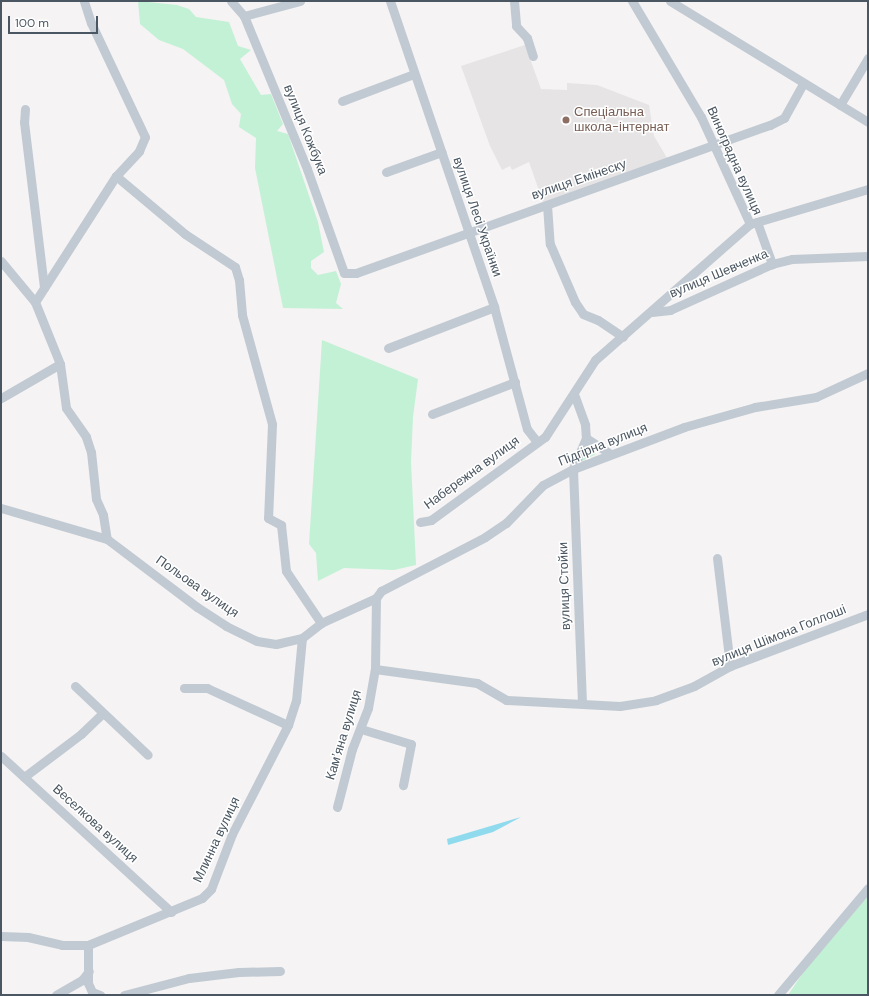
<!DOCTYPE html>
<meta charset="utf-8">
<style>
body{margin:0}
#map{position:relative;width:869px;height:996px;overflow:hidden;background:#f5f3f3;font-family:"DM Sans",sans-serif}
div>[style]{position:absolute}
.education>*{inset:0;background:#e6e4e5}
.green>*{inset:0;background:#c3f1d5}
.water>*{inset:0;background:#90daee}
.minor>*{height:9px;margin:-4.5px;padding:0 4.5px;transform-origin:4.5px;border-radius:4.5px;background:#c1cad2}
.dots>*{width:11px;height:11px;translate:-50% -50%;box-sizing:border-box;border:2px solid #fff;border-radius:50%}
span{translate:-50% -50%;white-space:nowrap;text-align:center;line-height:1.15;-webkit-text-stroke:3px #fff;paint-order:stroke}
.education-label{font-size:13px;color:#785e54}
.left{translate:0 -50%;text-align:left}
.street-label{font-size:13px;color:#4a5661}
.frame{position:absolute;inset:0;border:2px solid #4a5661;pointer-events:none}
.scale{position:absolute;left:8px;top:16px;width:90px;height:18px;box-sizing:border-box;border:2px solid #4a5661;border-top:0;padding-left:5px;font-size:12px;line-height:14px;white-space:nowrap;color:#4a5661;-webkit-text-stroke:3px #fff;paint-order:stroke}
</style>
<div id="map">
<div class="education">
<i style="clip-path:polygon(525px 45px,541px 89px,567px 90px,567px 83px,597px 85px,649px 105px,654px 136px,667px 158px,543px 202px,529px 162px,512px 170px,510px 166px,502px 170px,490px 146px,461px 66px)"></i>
</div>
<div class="green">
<i style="clip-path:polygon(138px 1px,177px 5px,189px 9px,196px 17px,229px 22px,238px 46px,251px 50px,240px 59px,261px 95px,271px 94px,283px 124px,277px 131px,288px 134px,318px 222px,324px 252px,311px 261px,311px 268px,318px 275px,336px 271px,341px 284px,336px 303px,343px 309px,283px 308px,255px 168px,256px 138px,239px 127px,241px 114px,232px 104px,224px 80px,183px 49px,159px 40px,140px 24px)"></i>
<i style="clip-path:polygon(322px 340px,418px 379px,413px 417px,411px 462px,416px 565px,394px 570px,344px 568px,318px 581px,316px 553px,309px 544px)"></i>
<i style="clip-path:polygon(588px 447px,596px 454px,582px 461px,580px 458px)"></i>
<i style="clip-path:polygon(868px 896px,868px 995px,788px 995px,805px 970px)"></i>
</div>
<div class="water">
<i style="clip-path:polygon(521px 817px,493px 832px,448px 845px,447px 839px)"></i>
</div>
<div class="minor">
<i style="left:231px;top:1px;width:20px;rotate:49deg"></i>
<i style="left:244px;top:16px;width:165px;rotate:67.6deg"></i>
<i style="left:307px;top:169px;width:110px;rotate:70.4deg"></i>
<i style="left:344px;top:273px;width:12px"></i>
<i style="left:356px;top:273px;width:440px;rotate:-19.7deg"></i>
<i style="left:770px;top:125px;width:16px;rotate:-27deg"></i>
<i style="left:784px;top:118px;width:39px;rotate:-61deg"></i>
<i style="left:390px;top:1px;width:323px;rotate:71.2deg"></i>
<i style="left:494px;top:307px;width:126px;rotate:74.9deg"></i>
<i style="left:527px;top:429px;width:16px;rotate:52deg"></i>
<i style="left:514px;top:1px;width:25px;rotate:85deg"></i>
<i style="left:516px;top:26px;width:16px;rotate:47deg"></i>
<i style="left:527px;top:38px;width:19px;rotate:72deg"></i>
<i style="left:670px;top:1px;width:232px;rotate:31.4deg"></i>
<i style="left:244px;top:16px;width:58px;rotate:-15deg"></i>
<i style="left:342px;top:101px;width:77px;rotate:-20.6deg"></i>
<i style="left:840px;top:105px;width:55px;rotate:-59.2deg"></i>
<i style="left:25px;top:109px;width:13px;rotate:94deg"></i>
<i style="left:24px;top:122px;width:167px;rotate:83.1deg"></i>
<i style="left:386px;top:172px;width:59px;rotate:-19.7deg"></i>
<i style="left:116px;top:176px;width:90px;rotate:40deg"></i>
<i style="left:185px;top:234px;width:60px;rotate:33.4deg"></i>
<i style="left:235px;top:267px;width:14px;rotate:73deg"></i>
<i style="left:239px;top:280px;width:35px;rotate:85deg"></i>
<i style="left:242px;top:315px;width:113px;rotate:74.6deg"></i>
<i style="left:272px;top:424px;width:94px;rotate:92.4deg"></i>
<i style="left:268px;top:518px;width:15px;rotate:28deg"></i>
<i style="left:281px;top:525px;width:46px;rotate:83.8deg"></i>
<i style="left:286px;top:571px;width:63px;rotate:56.1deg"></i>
<i style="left:547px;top:205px;width:39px;rotate:86deg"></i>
<i style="left:550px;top:244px;width:63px;rotate:66.7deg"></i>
<i style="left:575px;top:302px;width:14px;rotate:56deg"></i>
<i style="left:583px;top:314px;width:16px;rotate:22deg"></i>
<i style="left:598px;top:320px;width:30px;rotate:34deg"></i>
<i style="left:757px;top:222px;width:45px;rotate:70.3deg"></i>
<i style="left:750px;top:224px;width:123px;rotate:-16.5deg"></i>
<i style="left:1px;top:261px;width:53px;rotate:50.3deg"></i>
<i style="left:35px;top:302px;width:67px;rotate:68deg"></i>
<i style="left:60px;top:364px;width:44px;rotate:82.2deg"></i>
<i style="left:66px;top:408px;width:35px;rotate:55deg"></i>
<i style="left:86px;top:437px;width:16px;rotate:72deg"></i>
<i style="left:91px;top:452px;width:47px;rotate:83.9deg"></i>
<i style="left:96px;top:499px;width:17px;rotate:66deg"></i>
<i style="left:103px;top:515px;width:24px;rotate:81deg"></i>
<i style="left:35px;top:302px;width:150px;rotate:-57.3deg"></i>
<i style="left:116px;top:176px;width:34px;rotate:-47deg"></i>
<i style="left:139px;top:151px;width:15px;rotate:-67deg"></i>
<i style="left:145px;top:137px;width:126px;rotate:-115.3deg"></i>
<i style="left:91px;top:23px;width:23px;rotate:-108deg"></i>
<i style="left:652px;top:312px;width:18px;rotate:-6deg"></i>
<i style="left:670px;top:310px;width:112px;rotate:-24.3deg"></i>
<i style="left:772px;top:264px;width:21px;rotate:-14deg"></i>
<i style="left:792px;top:259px;width:76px;rotate:-2.3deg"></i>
<i style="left:388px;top:348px;width:114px;rotate:-21.1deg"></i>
<i style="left:574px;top:394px;width:33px;rotate:70deg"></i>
<i style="left:585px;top:425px;width:13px;rotate:86deg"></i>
<i style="left:586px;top:438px;width:34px;rotate:113deg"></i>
<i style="left:573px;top:469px;width:233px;rotate:87.8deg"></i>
<i style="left:1px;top:398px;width:68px;rotate:-30deg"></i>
<i style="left:432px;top:414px;width:89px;rotate:-21.1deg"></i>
<i style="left:586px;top:438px;width:27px;rotate:33deg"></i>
<i style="left:1px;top:508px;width:110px;rotate:16.3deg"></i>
<i style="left:107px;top:539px;width:113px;rotate:37.1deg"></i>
<i style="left:197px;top:607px;width:35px;rotate:33deg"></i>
<i style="left:226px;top:626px;width:34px;rotate:26deg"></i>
<i style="left:257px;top:641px;width:19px;rotate:9deg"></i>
<i style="left:276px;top:644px;width:27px;rotate:-13deg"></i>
<i style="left:302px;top:638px;width:24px;rotate:-38deg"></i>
<i style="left:321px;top:623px;width:60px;rotate:-24.4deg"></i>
<i style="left:420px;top:522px;width:11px;rotate:-10deg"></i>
<i style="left:431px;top:520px;width:141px;rotate:-36.1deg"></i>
<i style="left:545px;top:437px;width:92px;rotate:-57deg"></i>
<i style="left:595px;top:360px;width:206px;rotate:-41.3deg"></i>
<i style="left:750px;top:224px;width:118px;rotate:-114.6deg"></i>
<i style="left:701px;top:117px;width:135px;rotate:-120.7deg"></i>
<i style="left:717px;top:558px;width:109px;rotate:83.1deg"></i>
<i style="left:376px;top:598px;width:9px;rotate:-54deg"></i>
<i style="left:381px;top:591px;width:117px;rotate:-27.4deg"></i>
<i style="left:485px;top:537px;width:25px;rotate:-34deg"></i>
<i style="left:506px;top:523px;width:53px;rotate:-45.8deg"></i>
<i style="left:543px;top:485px;width:34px;rotate:-28deg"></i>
<i style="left:573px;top:469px;width:119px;rotate:-20.7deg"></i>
<i style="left:684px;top:427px;width:74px;rotate:-15.7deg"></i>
<i style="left:755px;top:407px;width:62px;rotate:-9.3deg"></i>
<i style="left:816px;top:397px;width:57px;rotate:-24.8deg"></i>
<i style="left:375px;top:669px;width:103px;rotate:7.8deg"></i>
<i style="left:477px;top:683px;width:34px;rotate:30deg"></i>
<i style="left:506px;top:700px;width:114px;rotate:3deg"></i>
<i style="left:620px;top:706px;width:36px;rotate:-9deg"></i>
<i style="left:656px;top:700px;width:40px;rotate:-20.2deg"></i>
<i style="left:694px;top:686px;width:41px;rotate:-29.1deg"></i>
<i style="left:730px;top:666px;width:147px;rotate:-20.6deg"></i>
<i style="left:75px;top:686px;width:100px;rotate:43.4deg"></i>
<i style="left:184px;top:688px;width:23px"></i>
<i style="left:207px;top:688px;width:89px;rotate:24.6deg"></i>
<i style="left:361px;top:729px;width:52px;rotate:16.7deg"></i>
<i style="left:411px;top:744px;width:42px;rotate:101deg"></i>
<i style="left:1px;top:756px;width:231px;rotate:42.5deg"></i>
<i style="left:24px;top:777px;width:71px;rotate:-37deg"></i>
<i style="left:81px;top:734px;width:30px;rotate:-44deg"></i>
<i style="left:337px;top:807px;width:60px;rotate:-75.5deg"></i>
<i style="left:352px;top:749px;width:44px;rotate:-68.7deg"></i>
<i style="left:368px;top:708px;width:40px;rotate:-80deg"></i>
<i style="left:375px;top:669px;width:71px;rotate:-89.2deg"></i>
<i style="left:1px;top:936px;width:27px;rotate:2deg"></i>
<i style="left:28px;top:937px;width:35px;rotate:13deg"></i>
<i style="left:62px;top:945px;width:26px"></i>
<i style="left:88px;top:945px;width:123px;rotate:-22.4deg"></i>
<i style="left:202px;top:898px;width:13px;rotate:-45deg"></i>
<i style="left:211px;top:889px;width:59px;rotate:-69.1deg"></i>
<i style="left:232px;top:834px;width:123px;rotate:-62.8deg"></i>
<i style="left:288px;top:725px;width:25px;rotate:-72deg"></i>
<i style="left:296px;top:701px;width:63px;rotate:-84.6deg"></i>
<i style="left:88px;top:945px;width:38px;rotate:90deg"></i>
<i style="left:88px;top:983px;width:10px;rotate:66deg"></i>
<i style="left:92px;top:992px;width:9px;rotate:21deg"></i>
<i style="left:56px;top:995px;width:30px;rotate:-30deg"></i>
<i style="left:82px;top:980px;width:11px;rotate:-52deg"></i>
<i style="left:124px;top:995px;width:67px;rotate:-14.7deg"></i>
<i style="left:189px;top:978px;width:50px;rotate:-6.8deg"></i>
<i style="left:239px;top:972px;width:41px;rotate:-1.4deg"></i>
<i style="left:778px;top:995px;width:140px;rotate:-49.9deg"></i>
</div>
<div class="dots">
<i style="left:566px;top:120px;background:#8d6e63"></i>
</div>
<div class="education-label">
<span class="left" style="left:574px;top:120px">Спеціальна<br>школа-інтернат</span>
</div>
<div class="street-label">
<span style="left:305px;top:130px;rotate:68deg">вулиця Кожбука</span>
<span style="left:734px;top:161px;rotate:66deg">Виноградна вулиця</span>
<span style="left:579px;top:180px;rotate:-19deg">вулиця Емінеску</span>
<span style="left:477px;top:217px;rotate:71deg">вулиця Лесі Українки</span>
<span style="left:719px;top:274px;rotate:-23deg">вулиця Шевченка</span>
<span style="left:603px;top:445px;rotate:-22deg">Підгірна вулиця</span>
<span style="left:472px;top:473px;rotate:-36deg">Набережна вулиця</span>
<span style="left:565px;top:586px;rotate:-92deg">вулиця Стойки</span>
<span style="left:197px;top:587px;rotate:35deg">Польова вулиця</span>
<span style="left:779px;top:636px;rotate:-22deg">вулиця Шімона Голлоші</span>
<span style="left:344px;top:735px;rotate:-73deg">Камʼяна вулиця</span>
<span style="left:95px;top:824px;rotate:42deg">Веселкова вулиця</span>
<span style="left:217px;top:840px;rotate:-65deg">Млинна вулиця</span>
</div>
<div class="frame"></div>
<div class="scale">100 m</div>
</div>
